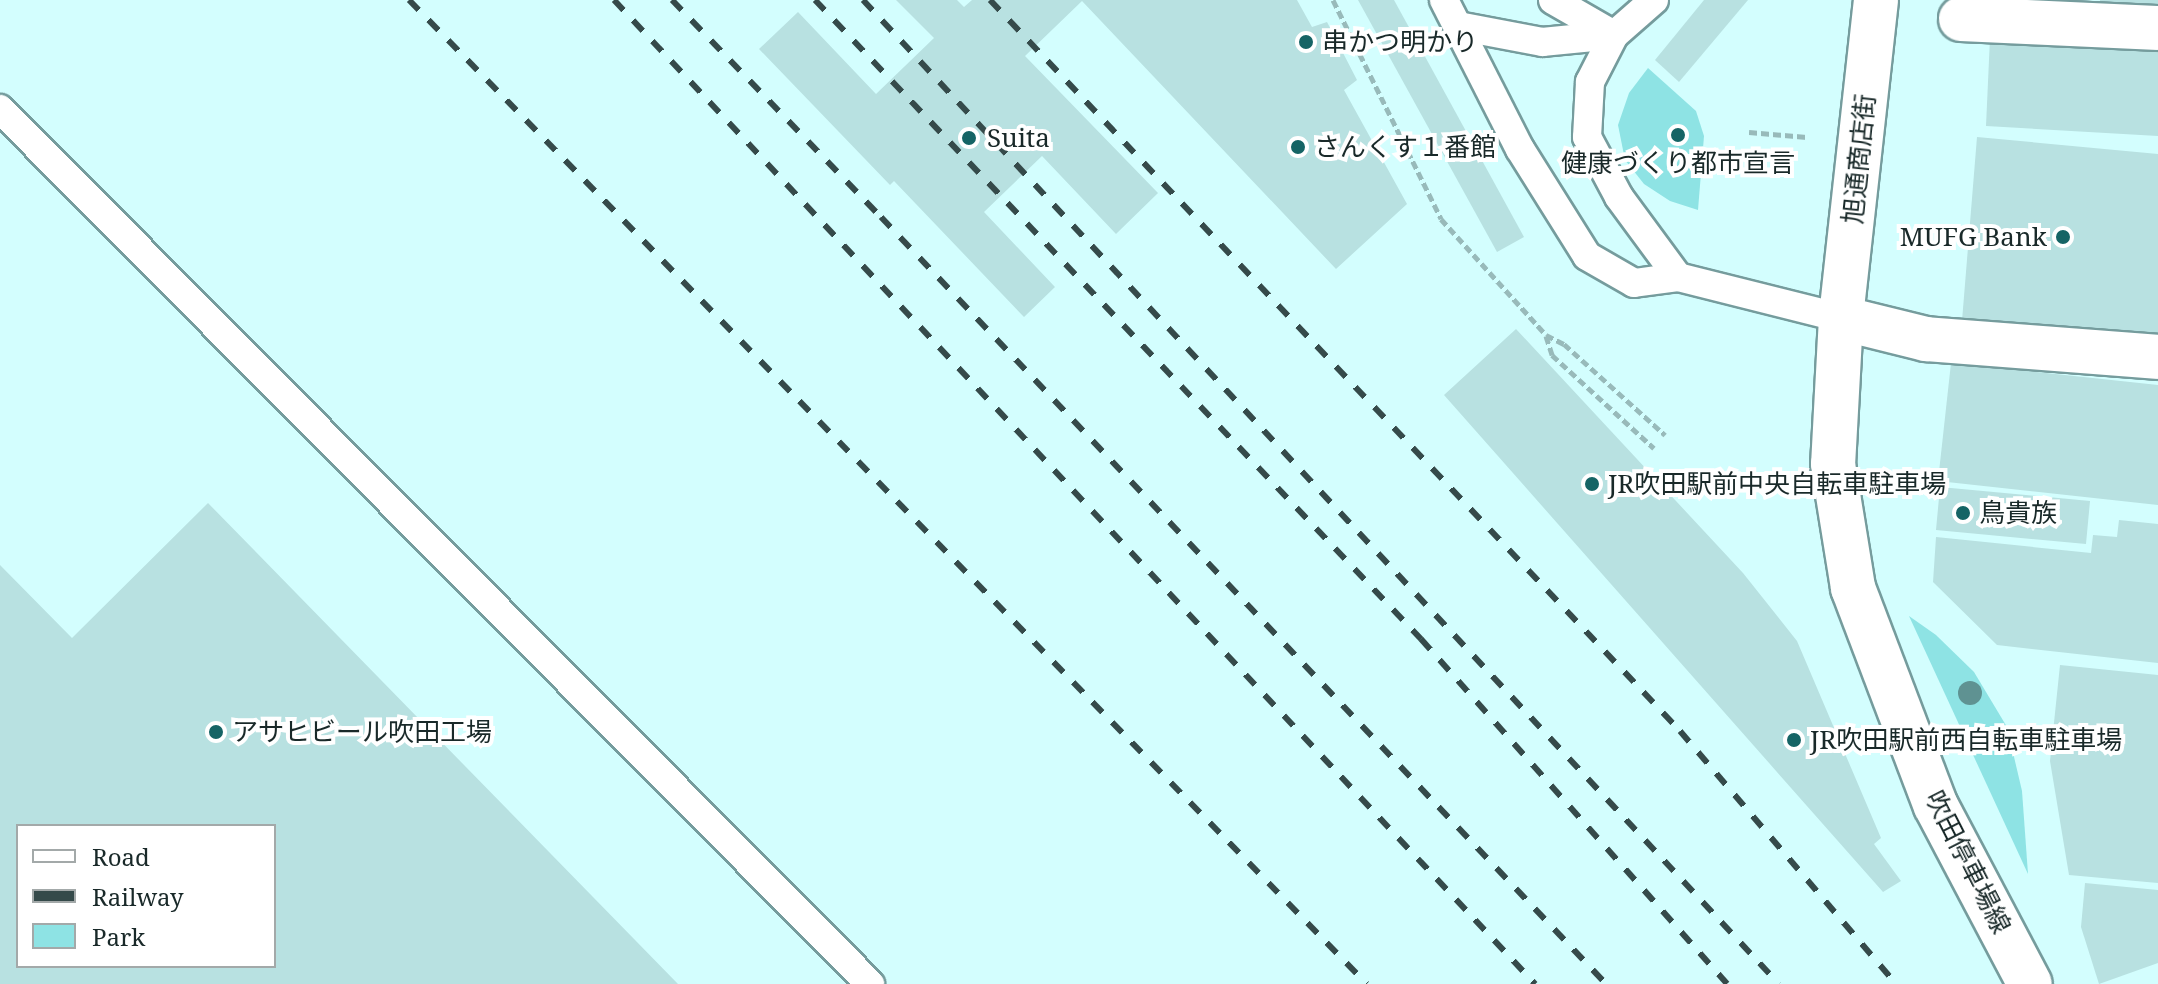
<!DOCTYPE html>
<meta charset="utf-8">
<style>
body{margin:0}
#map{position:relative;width:2158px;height:984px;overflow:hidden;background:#d3fefe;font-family:"Noto Serif","Noto Sans JP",serif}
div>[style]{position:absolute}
.green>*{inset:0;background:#8ee3e4}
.building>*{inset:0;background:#b8e1e1}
.path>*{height:5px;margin-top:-2.5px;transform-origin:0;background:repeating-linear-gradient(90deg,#98baba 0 8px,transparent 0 12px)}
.roads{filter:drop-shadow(2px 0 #759c9d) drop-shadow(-2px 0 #759c9d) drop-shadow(0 2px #759c9d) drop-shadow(0 -2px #759c9d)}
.service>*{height:28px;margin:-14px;padding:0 14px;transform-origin:14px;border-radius:14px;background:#fff}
.minor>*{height:44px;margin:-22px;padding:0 22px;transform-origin:22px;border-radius:22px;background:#fff}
.tertiary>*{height:44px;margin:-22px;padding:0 22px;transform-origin:22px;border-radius:22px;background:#fff}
.rail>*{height:6px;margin-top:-3px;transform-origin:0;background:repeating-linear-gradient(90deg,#354a4a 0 14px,transparent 0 28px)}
.trees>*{width:24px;height:24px;margin:-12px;border-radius:50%;background:#5f9292}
.dots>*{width:22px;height:22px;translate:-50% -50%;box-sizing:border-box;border:4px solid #fff;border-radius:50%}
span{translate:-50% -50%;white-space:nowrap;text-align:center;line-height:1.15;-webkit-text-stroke:8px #fff;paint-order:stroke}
.poi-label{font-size:26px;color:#192929}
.left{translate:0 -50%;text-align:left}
.right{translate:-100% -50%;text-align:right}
.street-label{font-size:26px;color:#192929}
.legend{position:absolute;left:16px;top:824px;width:260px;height:144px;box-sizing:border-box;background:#fff;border:2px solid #a3a9a9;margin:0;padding:10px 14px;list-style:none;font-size:24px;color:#192929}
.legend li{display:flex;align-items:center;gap:16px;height:40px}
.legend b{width:40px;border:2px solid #a3a9a9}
</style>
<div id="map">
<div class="green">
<i style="clip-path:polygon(1648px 68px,1696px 111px,1704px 136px,1698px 210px,1670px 201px,1644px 184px,1625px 160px,1618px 125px,1629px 93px)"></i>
<i style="clip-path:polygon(1909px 616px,1936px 635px,1974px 672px,2007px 727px,2022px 791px,2028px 874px)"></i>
</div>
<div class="building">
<i style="clip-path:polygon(896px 0,957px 0,964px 7px,972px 0,1297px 0,1312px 27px,1327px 22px,1357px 80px,1344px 90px,1407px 204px,1336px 269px,1082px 1px,1025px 56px,1158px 193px,1116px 234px,1042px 156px,984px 212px,1055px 287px,1024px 317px,894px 181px,890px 185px,759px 49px,798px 12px,876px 94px,934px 38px)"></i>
<i style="clip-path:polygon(1358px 0,1394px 0,1524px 237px,1497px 252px)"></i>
<i style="clip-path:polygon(1704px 0,1748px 0,1679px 82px,1655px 60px)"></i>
<i style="clip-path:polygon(2100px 0,2158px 0,2158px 6px,2100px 2px)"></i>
<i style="clip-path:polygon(1990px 38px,2158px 47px,2158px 136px,1986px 126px)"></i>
<i style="clip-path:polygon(1977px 137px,2158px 154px,2158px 339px,1962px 321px)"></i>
<i style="clip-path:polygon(1516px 329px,1743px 573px,1797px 641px,1881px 838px,1874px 844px,1901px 881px,1883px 892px,1444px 395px)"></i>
<i style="clip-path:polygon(1951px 363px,2158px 385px,2158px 505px,1938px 481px)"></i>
<i style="clip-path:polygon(1940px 487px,2090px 501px,2086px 544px,1936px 530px)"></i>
<i style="clip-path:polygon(evenodd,208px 503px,678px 984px,0 984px,0 565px,72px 638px,208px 503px,18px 826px,274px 826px,274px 966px,18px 966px,18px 826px)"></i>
<i style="clip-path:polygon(2119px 520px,2158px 524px,2158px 663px,1997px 645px,1933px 582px,1936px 537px,2091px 553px,2093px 535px,2117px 537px)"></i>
<i style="clip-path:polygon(2060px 665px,2158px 675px,2158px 883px,2069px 875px,2050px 761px)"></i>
<i style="clip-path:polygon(2085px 883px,2158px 890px,2158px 963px,2099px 984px,2081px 927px)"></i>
</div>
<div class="path">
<i style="left:1333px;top:0;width:244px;rotate:63.7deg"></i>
<i style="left:1441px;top:219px;width:156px;rotate:47.8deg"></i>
<i style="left:1546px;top:335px;width:20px;rotate:27deg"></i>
<i style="left:1564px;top:344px;width:136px;rotate:42deg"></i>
<i style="left:1749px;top:132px;width:58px;rotate:4.9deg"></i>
<i style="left:1546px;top:336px;width:20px;rotate:72deg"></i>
<i style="left:1552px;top:355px;width:138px;rotate:42.4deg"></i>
</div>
<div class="roads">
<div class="service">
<i style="left:1444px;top:0;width:167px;rotate:63deg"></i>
<i style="left:1520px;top:149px;width:126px;rotate:57.9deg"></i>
<i style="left:1587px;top:256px;width:54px;rotate:29.9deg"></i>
<i style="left:1634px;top:283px;width:44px;rotate:-7.8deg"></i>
<i style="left:1678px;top:277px;width:168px;rotate:14.1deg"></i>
<i style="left:1553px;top:0;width:70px;rotate:29.8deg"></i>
<i style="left:1654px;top:0;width:53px;rotate:138.8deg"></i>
<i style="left:1614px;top:35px;width:53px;rotate:117.1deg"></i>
<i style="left:1590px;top:82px;width:55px;rotate:93.1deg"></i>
<i style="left:1587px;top:137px;width:68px;rotate:61.9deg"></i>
<i style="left:1619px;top:197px;width:99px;rotate:53.6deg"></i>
<i style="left:1458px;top:26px;width:86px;rotate:10.8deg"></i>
<i style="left:1542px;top:42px;width:72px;rotate:-5.6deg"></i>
<i style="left:0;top:109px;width:1234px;rotate:45.16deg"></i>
</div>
<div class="minor">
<i style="left:1961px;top:19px;width:197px;rotate:2.6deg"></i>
<i style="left:1841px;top:318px;width:88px;rotate:13.9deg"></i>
<i style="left:1926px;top:339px;width:233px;rotate:4.4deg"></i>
</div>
<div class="tertiary">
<i style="left:1876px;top:0;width:320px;rotate:96.3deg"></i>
<i style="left:1841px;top:318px;width:146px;rotate:93.1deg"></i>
<i style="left:1833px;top:464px;width:126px;rotate:80.8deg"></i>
<i style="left:1853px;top:588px;width:233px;rotate:69.2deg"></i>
<i style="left:1936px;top:806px;width:201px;rotate:62.2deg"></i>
</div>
</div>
<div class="rail">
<i style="left:409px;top:0;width:1373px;rotate:45.77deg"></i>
<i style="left:614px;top:0;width:1348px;rotate:46.89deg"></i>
<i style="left:672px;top:0;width:301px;rotate:46.1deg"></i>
<i style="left:881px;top:217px;width:1055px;rotate:46.61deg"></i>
<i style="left:815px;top:0;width:881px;rotate:46.52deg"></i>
<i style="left:1421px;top:639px;width:461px;rotate:48.4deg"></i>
<i style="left:863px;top:0;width:1344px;rotate:47.05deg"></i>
<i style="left:990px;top:0;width:1005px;rotate:46.65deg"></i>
<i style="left:1680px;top:731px;width:333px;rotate:49.5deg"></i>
</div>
<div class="trees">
<i style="left:1970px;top:693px"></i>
</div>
<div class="dots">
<i style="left:1306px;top:42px;background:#156465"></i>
<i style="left:1678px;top:135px;background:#156465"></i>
<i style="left:969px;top:138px;background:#156465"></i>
<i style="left:1298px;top:147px;background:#156465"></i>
<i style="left:2063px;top:237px;background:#156465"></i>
<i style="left:1592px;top:484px;background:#156465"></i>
<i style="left:1963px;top:513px;background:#156465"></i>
<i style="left:216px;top:732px;background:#156465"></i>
<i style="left:1794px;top:740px;background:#156465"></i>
</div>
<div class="poi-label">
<span class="left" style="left:1322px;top:42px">串かつ明かり</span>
<span class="left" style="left:987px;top:138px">Suita</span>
<span class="left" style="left:1314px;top:147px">さんくす１番館</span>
<span style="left:1678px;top:163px">健康づくり都市宣言</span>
<span class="right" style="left:2047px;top:237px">MUFG Bank</span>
<span class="left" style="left:1608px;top:484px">JR吹田駅前中央自転車駐車場</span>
<span class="left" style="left:1979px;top:513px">鳥貴族</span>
<span class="left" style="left:232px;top:732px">アサヒビール吹田工場</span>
<span class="left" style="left:1810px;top:740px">JR吹田駅前西自転車駐車場</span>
</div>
<div class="street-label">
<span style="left:1859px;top:159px;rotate:-84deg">旭通商店街</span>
<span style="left:1968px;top:862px;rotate:63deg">吹田停車場線</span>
</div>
<ul class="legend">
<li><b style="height:10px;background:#fff"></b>Road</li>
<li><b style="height:10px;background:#354a4a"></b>Railway</li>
<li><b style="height:22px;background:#8ee3e4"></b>Park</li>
</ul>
</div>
